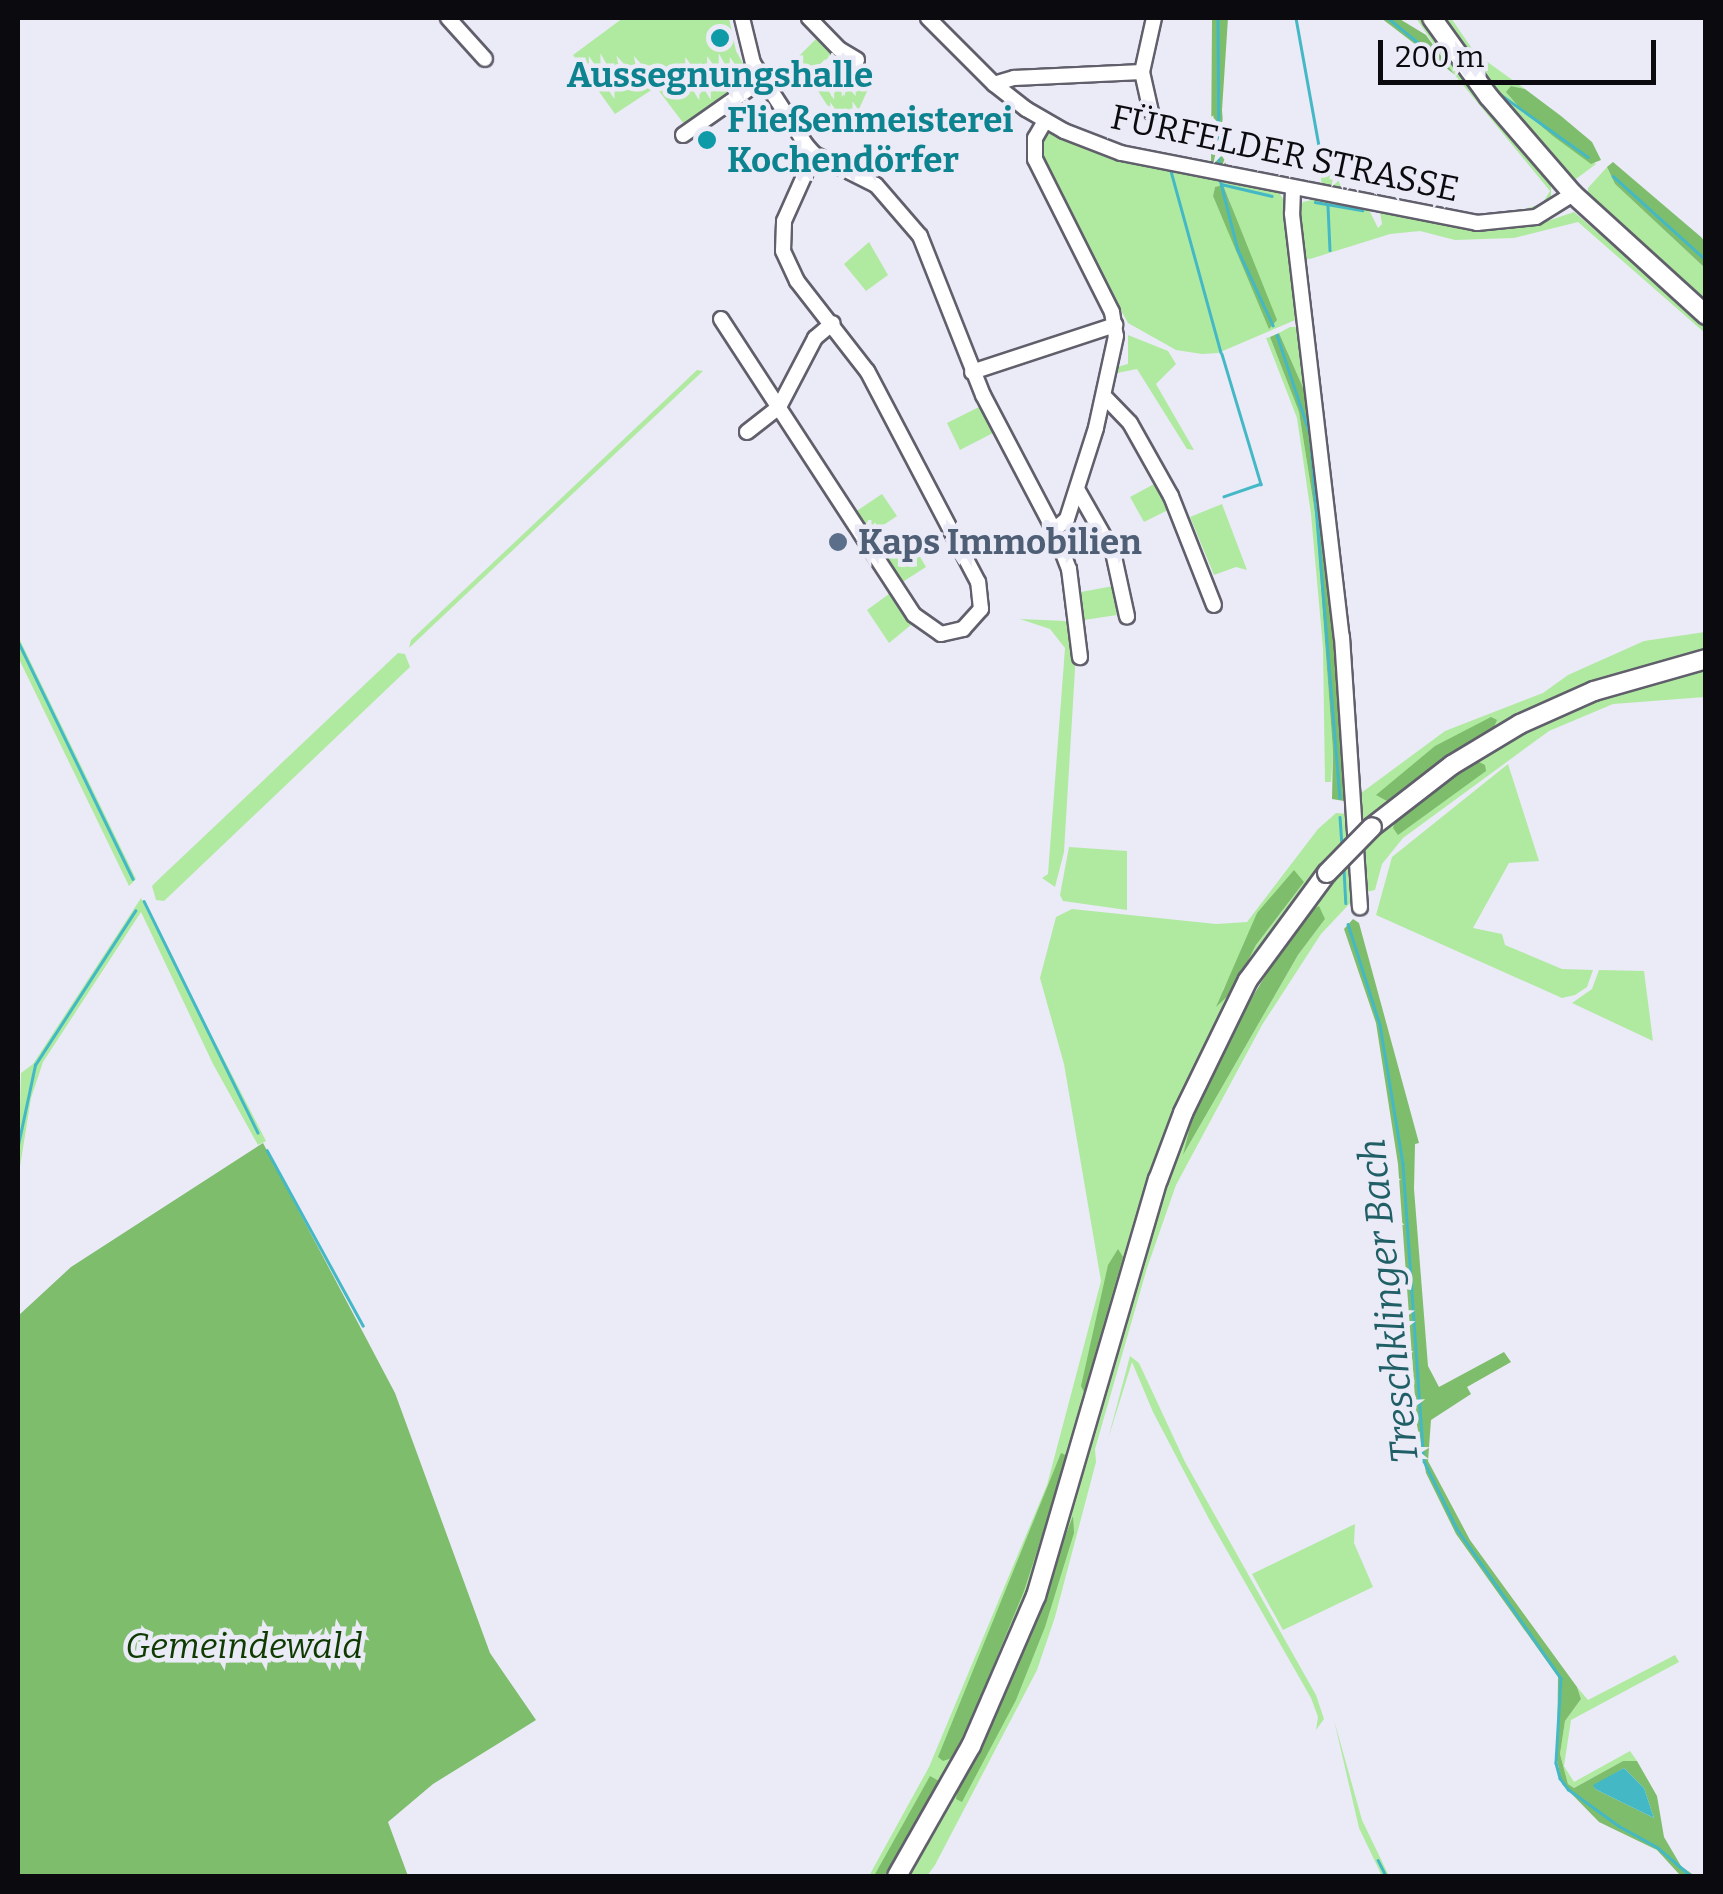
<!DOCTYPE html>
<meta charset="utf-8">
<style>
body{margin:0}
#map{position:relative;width:1723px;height:1894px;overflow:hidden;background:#ebeaf7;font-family:Bitter,serif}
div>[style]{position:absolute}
.green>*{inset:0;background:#b0eaa1}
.forest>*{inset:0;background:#7dbd6c}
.water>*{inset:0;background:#44b9c5}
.stream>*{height:2.5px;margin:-1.25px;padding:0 1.25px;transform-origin:1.25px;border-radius:1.25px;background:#44b9c5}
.roads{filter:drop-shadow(2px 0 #605f6b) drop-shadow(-2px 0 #605f6b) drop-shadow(0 2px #605f6b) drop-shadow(0 -2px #605f6b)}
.minor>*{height:14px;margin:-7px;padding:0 7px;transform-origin:7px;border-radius:7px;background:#fff}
.major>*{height:18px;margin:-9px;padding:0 9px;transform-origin:9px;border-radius:9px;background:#fff}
.bridges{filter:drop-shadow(2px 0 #605f6b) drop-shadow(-2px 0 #605f6b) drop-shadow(0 2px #605f6b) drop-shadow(0 -2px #605f6b)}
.major-bridge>*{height:18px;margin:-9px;padding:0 9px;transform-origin:9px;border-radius:9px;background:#fff}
.dots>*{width:28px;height:28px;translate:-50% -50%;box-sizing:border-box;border:5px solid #ebeaf7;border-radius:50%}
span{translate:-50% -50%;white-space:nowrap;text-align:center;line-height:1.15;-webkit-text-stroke:9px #ebeaf7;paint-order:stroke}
.culture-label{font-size:35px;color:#0d838f;font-weight:700}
.left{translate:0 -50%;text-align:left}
.street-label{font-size:35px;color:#0b0b0f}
.service-label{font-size:35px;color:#4e5e75;font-weight:700}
.park-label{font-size:35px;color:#0f3a01;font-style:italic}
.water-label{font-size:38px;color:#1f5f65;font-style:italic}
.frame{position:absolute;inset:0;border:20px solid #0b0b0f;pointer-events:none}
.scale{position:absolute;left:1378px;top:40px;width:278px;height:45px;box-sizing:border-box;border:5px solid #0b0b0f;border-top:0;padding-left:12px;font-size:30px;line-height:35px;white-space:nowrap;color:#0b0b0f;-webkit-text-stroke:8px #ebeaf7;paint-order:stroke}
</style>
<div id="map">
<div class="green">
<i style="clip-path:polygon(623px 18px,729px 18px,736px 51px,753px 81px,687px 128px,656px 87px,615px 114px,573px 55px)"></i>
<i style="clip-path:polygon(1416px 18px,1423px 18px,1500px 126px,1551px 183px,1551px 197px,1544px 207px,1514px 218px,1477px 220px,1211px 168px,1211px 164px,1322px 186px,1318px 157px,1329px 154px,1342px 189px,1348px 191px,1461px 214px,1506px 214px,1542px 204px,1550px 191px,1454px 74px)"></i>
<i style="clip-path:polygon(1437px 18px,1451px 18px,1475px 53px,1525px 89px,1511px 86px,1518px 106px,1596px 164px,1572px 182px,1539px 148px)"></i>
<i style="clip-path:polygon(819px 36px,834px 51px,811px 77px,799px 56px)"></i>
<i style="clip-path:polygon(838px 52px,869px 87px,854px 120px,827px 105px,813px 83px)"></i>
<i style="clip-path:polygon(evenodd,1051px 133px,1279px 192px,1287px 206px,1300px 318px,1218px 353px,1202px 354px,1176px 350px,1128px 323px,1041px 164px,1041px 139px,1051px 133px,1223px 186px,1229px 199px,1270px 328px,1213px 196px,1215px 187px,1223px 186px)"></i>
<i style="clip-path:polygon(1607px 167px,1615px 184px,1705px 268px,1705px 306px,1588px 199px,1588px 188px)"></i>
<i style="clip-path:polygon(1316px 199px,1368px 208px,1378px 228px,1382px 224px,1380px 212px,1477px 230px,1539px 224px,1574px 212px,1705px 324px,1705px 333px,1578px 222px,1514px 238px,1455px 240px,1420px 231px,1390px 234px,1310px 259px,1302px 258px,1296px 214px,1303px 202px)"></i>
<i style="clip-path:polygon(869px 242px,888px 275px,866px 291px,844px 264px)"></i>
<i style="clip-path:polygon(1290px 327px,1299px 327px,1312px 408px,1279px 333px)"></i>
<i style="clip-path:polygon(1128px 335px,1168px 351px,1176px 364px,1156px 384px,1194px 450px,1187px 449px,1137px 369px,1117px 373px,1117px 367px,1128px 364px)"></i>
<i style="clip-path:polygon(1270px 337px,1299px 412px,1316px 519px,1333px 751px,1331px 782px,1325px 782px,1323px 648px,1311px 514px,1297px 418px,1266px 338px)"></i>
<i style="clip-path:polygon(697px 370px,703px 371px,409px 648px,411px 640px)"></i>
<i style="clip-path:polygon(979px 407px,993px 433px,960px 450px,947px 423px)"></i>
<i style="clip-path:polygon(1156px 483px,1170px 509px,1144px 522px,1130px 497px)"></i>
<i style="clip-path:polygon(882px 494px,897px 516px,870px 534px,855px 512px)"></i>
<i style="clip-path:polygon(1222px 504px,1247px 570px,1236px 567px,1214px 575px,1190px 517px)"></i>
<i style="clip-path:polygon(912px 543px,926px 567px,901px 583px,887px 560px)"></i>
<i style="clip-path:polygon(1113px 586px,1117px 615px,1084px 620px,1081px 592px)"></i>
<i style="clip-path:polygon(889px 594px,911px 625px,889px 643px,867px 610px)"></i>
<i style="clip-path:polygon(1020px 619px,1065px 621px,1072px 629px,1076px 653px,1064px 852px,1055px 887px,1042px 878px,1048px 874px,1065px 648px,1050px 629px)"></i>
<i style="clip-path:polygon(1705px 632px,1705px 654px,1659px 663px,1562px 697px,1358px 827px,1357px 796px,1445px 731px,1543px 693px,1568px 675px,1644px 641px)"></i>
<i style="clip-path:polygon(18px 636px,136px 879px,129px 886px,18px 657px)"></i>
<i style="clip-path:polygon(398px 653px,405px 654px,410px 667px,164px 901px,156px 900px,152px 886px,160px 878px)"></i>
<i style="clip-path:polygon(1705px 665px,1705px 697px,1613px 704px,1549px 731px,1403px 838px,1382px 864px,1375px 890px,1366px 892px,1360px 848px,1426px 789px,1524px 728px,1596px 697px)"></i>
<i style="clip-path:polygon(1508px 764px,1539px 861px,1509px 863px,1473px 928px,1502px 934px,1505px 945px,1562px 969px,1593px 970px,1587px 987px,1575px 995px,1562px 998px,1376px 915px,1392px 857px)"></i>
<i style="clip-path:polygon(evenodd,1336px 813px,1347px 814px,1351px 834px,1320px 866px,1261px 948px,1193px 1072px,1045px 1551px,976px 1724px,889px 1876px,869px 1876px,929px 1767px,1047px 1485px,1101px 1281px,1064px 1064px,1040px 978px,1056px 917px,1072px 909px,1216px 924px,1247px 922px,1318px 829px,1336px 813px,1304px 882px,1256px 945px,1232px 992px,1223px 990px,1248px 943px,1257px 913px,1304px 882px)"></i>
<i style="clip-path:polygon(1069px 847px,1127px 851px,1127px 910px,1063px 901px,1060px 895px)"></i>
<i style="clip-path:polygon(evenodd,1352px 857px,1354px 899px,1321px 934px,1262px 1025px,1176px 1185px,1147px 1268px,1095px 1449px,1096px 1462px,1055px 1617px,1037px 1670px,935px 1865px,927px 1876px,903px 1876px,973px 1756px,1058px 1549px,1147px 1230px,1219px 1043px,1300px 913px,1352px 857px,1325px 919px,1298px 955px,1183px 1155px,1237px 1022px,1273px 960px,1325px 919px)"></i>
<i style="clip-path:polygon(141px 898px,266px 1141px,258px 1145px,213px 1064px,141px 912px,43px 1062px,31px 1098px,18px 1179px,21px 1073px,33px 1064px)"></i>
<i style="clip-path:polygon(1599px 970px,1644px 971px,1653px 1041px,1572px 1003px,1592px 989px)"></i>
<i style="clip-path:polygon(1130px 1356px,1139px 1363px,1185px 1462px,1316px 1695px,1324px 1719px,1316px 1730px,1318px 1717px,1311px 1698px,1210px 1521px,1153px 1412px,1132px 1362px,1108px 1439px)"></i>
<i style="clip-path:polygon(1355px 1524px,1354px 1543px,1373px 1587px,1283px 1630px,1252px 1574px)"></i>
<i style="clip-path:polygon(1675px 1655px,1679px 1662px,1571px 1720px,1564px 1766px,1574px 1782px,1630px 1751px,1637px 1761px,1623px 1761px,1574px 1788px,1568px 1784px,1560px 1754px,1565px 1721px,1581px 1699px,1577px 1687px,1588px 1700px)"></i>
<i style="clip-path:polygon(1334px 1720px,1362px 1820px,1389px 1876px,1382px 1876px,1359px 1828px)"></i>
</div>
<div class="forest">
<i style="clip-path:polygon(1212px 18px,1228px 18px,1222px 110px,1226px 167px,1211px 164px)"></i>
<i style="clip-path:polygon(1381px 18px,1398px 18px,1426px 35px,1454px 74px)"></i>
<i style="clip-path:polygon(1511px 86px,1525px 89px,1561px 116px,1592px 142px,1601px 160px,1591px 164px,1553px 136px,1518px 106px,1506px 92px)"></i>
<i style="clip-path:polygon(1613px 162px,1701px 237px,1705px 242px,1705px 268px,1615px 184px,1607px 167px)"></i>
<i style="clip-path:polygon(1223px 185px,1277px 320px,1269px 329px,1213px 196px,1215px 187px)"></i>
<i style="clip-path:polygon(1279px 333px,1312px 408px,1333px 584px,1349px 796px,1344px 801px,1332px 799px,1333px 751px,1316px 519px,1299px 412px,1270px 337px)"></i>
<i style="clip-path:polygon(1491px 717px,1497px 720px,1494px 727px,1387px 801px,1376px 795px,1435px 746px)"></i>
<i style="clip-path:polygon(1477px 761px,1485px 765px,1486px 771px,1398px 835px,1393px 828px,1396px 819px)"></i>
<i style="clip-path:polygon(1294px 870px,1304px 882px,1256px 945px,1232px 992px,1216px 1007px,1257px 913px)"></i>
<i style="clip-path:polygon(1319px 906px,1325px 919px,1298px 955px,1183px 1155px,1196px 1103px,1237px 1022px,1303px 914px)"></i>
<i style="clip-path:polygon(evenodd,1353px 919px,1359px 923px,1419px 1143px,1415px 1144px,1414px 1189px,1428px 1366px,1439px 1387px,1504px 1352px,1511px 1362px,1467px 1387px,1471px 1394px,1431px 1420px,1428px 1461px,1470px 1540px,1577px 1687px,1581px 1699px,1565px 1721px,1560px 1754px,1568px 1784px,1574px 1788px,1623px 1761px,1637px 1761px,1657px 1796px,1664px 1837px,1681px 1866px,1695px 1876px,1679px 1874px,1657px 1850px,1599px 1822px,1562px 1784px,1557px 1760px,1558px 1677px,1456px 1534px,1426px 1473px,1417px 1425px,1398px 1164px,1376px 1023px,1344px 929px,1353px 919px,1624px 1768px,1644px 1788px,1654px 1818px,1595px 1789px,1594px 1786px,1624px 1768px)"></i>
<i style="clip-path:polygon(263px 1143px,395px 1393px,490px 1653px,536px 1720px,433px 1784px,388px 1822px,408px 1876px,18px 1876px,18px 1316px,71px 1267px)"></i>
<i style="clip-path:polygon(1118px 1249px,1123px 1257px,1084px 1392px,1081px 1386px,1108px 1265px)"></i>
<i style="clip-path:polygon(1061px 1453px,1068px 1456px,1024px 1591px,973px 1715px,952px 1758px,943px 1761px,938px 1757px)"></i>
<i style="clip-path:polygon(1073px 1516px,1074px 1533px,1045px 1627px,1016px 1700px,962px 1802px,956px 1799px,957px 1792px,997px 1712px)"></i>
<i style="clip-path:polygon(930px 1776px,939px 1781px,928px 1806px,884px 1876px,874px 1876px)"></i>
</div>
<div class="water">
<i style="clip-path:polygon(1624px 1768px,1644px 1788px,1654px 1818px,1595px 1789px,1593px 1785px)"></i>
</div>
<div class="stream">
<i style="left:1218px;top:18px;width:145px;rotate:89.6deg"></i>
<i style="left:1296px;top:18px;width:136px;rotate:79.8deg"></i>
<i style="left:1388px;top:18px;width:63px;rotate:39.2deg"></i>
<i style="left:1500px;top:94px;width:108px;rotate:35.6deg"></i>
<i style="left:1171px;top:171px;width:188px;rotate:74.6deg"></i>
<i style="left:1613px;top:176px;width:125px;rotate:42.1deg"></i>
<i style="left:1220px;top:179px;width:73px;rotate:75.8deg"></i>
<i style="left:1238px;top:250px;width:83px;rotate:65deg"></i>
<i style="left:1221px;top:184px;width:52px;rotate:13.2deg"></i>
<i style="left:1315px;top:202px;width:48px;rotate:9.7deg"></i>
<i style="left:1328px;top:206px;width:44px;rotate:87.4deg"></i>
<i style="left:1277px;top:335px;width:104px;rotate:71.6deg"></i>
<i style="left:1310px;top:434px;width:365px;rotate:85.3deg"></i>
<i style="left:1222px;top:354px;width:136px;rotate:73.3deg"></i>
<i style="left:1261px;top:484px;width:39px;rotate:161deg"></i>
<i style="left:18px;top:641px;width:264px;rotate:64.2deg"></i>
<i style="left:1340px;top:817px;width:29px;rotate:86deg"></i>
<i style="left:1344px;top:869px;width:34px;rotate:87deg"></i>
<i style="left:144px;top:901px;width:258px;rotate:63.8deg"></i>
<i style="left:1348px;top:924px;width:106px;rotate:72.4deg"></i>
<i style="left:1380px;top:1025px;width:141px;rotate:80.6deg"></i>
<i style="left:1403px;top:1164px;width:298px;rotate:86deg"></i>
<i style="left:1424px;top:1461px;width:76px;rotate:64.1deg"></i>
<i style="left:1457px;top:1529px;width:182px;rotate:55.1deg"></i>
<i style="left:1561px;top:1678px;width:85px;rotate:93.4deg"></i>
<i style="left:1556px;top:1763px;width:16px;rotate:75deg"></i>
<i style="left:1560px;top:1778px;width:14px;rotate:54deg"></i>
<i style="left:1568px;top:1789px;width:63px;rotate:36deg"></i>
<i style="left:1619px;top:1826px;width:43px;rotate:28.9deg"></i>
<i style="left:1657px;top:1847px;width:45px;rotate:40.5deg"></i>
<i style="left:18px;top:1145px;width:82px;rotate:-78deg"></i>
<i style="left:35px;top:1065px;width:184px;rotate:-57deg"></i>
<i style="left:267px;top:1150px;width:200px;rotate:61.3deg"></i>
<i style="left:1378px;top:1860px;width:18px;rotate:63deg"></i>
</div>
<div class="roads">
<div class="minor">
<i style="left:448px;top:18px;width:55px;rotate:47.9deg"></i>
<i style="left:742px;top:18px;width:46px;rotate:76.3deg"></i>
<i style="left:753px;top:63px;width:98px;rotate:57.1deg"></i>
<i style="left:806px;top:145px;width:12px;rotate:48deg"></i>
<i style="left:814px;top:154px;width:69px;rotate:26.6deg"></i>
<i style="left:876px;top:185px;width:67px;rotate:49.2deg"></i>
<i style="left:920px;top:236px;width:171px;rotate:68.4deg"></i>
<i style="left:983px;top:395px;width:153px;rotate:62.3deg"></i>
<i style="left:1054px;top:530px;width:42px;rotate:69deg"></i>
<i style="left:1069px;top:569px;width:89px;rotate:82.9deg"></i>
<i style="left:809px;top:18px;width:43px;rotate:45.9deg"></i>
<i style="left:839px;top:49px;width:21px;rotate:31deg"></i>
<i style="left:928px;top:18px;width:93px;rotate:45deg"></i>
<i style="left:994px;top:84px;width:41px;rotate:38deg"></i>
<i style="left:1026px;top:109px;width:44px;rotate:30.1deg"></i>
<i style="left:1064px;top:131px;width:61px;rotate:21.1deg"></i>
<i style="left:1121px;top:153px;width:363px;rotate:11.1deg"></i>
<i style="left:1477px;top:223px;width:59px;rotate:-5.8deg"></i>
<i style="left:1536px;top:217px;width:44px;rotate:-31.9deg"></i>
<i style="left:1142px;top:72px;width:55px;rotate:-77.5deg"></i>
<i style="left:994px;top:84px;width:21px;rotate:-17deg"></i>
<i style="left:1014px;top:78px;width:128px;rotate:-2.7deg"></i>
<i style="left:1142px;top:72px;width:41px;rotate:77.3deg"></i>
<i style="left:1045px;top:121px;width:20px;rotate:120deg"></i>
<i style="left:1035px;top:138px;width:21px;rotate:90deg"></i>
<i style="left:1035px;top:159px;width:171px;rotate:63.3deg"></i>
<i style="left:1112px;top:312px;width:24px;rotate:81deg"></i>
<i style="left:1116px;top:336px;width:94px;rotate:102.3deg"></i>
<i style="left:1096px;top:428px;width:96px;rotate:107.7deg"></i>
<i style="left:1067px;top:519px;width:17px;rotate:140deg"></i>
<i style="left:683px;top:135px;width:98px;rotate:-35deg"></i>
<i style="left:1293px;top:189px;width:25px;rotate:92deg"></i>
<i style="left:1292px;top:214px;width:426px;rotate:83.3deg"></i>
<i style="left:1342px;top:637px;width:271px;rotate:86.2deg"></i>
<i style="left:721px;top:319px;width:353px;rotate:56.9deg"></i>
<i style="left:914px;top:615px;width:33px;rotate:35deg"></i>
<i style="left:941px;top:634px;width:23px;rotate:-13deg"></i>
<i style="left:963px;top:629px;width:27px;rotate:-48deg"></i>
<i style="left:981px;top:609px;width:27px;rotate:-96deg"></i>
<i style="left:978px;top:582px;width:238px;rotate:-117.7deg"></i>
<i style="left:867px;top:371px;width:114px;rotate:-127.9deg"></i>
<i style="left:797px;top:281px;width:33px;rotate:-115deg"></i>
<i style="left:783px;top:251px;width:30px;rotate:-88deg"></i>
<i style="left:784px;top:221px;width:73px;rotate:-65.9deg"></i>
<i style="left:972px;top:372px;width:151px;rotate:-18.2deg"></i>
<i style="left:1104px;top:396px;width:37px;rotate:46deg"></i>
<i style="left:1130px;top:423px;width:84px;rotate:60.7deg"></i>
<i style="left:1171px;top:496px;width:117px;rotate:68.5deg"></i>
<i style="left:747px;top:432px;width:41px;rotate:-38deg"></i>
<i style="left:779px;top:407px;width:78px;rotate:-62.4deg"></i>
<i style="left:815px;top:338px;width:23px;rotate:-40deg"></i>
<i style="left:1077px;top:489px;width:73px;rotate:60.3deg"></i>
<i style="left:1113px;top:552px;width:66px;rotate:77.7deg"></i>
</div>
<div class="major">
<i style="left:1432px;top:18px;width:97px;rotate:54.2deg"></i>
<i style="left:1489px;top:97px;width:128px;rotate:49.1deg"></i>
<i style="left:1573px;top:194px;width:180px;rotate:42.3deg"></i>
<i style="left:1372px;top:827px;width:101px;rotate:-37.8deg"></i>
<i style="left:1452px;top:765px;width:79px;rotate:-31.1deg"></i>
<i style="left:1520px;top:724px;width:81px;rotate:-24deg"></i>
<i style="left:1594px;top:691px;width:116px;rotate:-15.9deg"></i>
<i style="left:897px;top:1876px;width:150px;rotate:-60.4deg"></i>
<i style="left:971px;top:1746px;width:163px;rotate:-66.6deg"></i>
<i style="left:1036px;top:1596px;width:434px;rotate:-73.7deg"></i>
<i style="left:1158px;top:1180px;width:72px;rotate:-69.5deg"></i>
<i style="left:1183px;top:1113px;width:148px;rotate:-64deg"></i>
<i style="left:1248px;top:980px;width:133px;rotate:-53.6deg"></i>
</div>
</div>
<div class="bridges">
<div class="major-bridge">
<i style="left:1327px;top:873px;width:64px;rotate:-45.6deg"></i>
</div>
</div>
<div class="dots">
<i style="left:720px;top:38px;background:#0f9aa8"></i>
<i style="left:707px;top:140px;background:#0f9aa8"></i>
<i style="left:838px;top:542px;background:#5c6f8a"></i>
</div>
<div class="culture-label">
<span style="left:720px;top:75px">Aussegnungshalle</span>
<span class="left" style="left:727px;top:140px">Fließenmeisterei<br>Kochendörfer</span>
</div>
<div class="street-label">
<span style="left:1285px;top:153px;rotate:12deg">FÜRFELDER STRASSE</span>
</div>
<div class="service-label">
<span class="left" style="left:858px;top:542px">Kaps Immobilien</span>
</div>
<div class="park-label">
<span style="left:244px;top:1646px">Gemeindewald</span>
</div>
<div class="water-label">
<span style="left:1389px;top:1301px;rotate:-96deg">Treschklinger Bach</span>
</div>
<div class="frame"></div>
<div class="scale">200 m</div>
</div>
